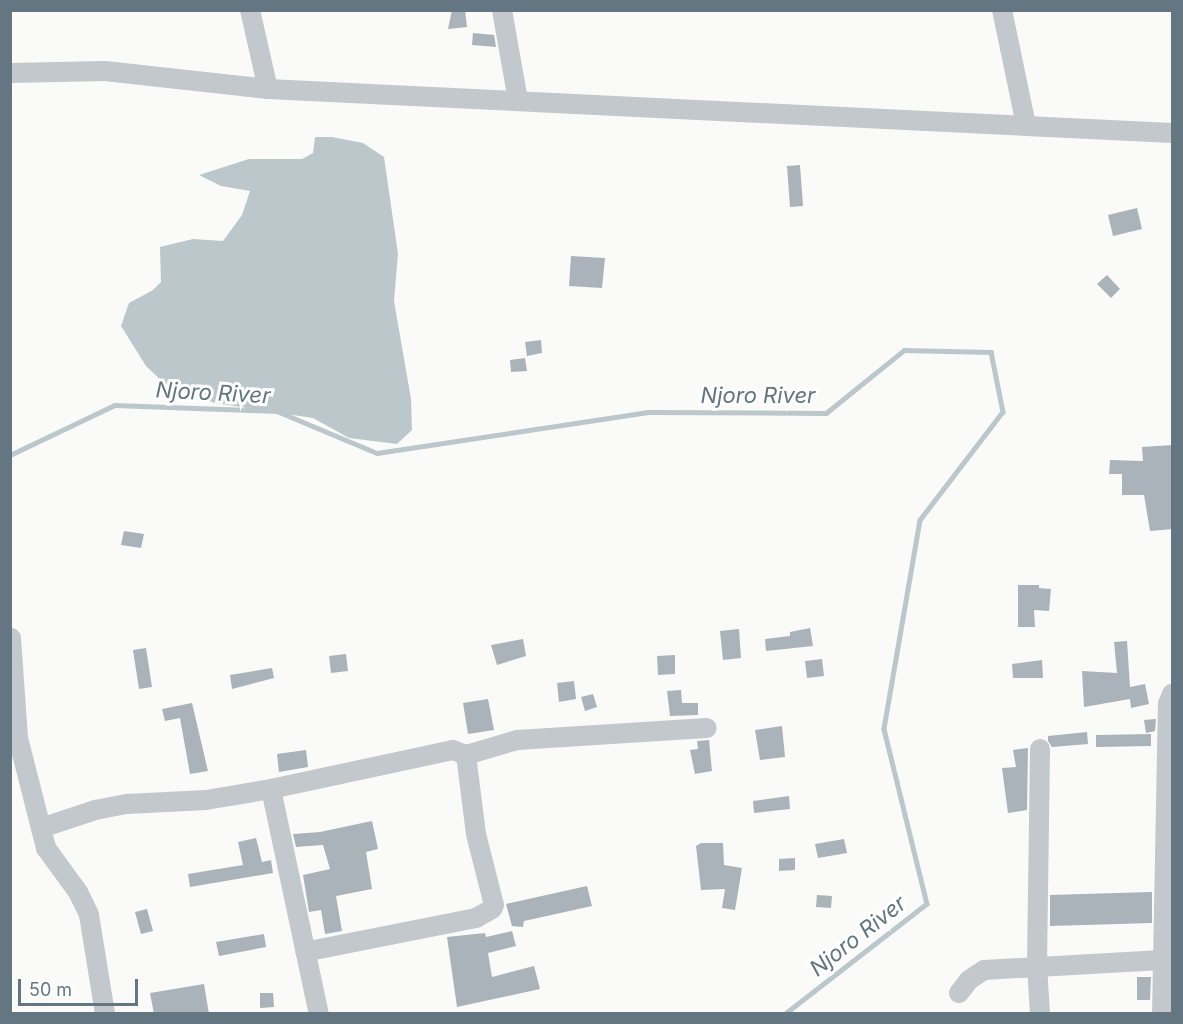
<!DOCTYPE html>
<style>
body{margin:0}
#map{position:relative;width:1183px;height:1024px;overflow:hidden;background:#fafaf8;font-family:Inter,sans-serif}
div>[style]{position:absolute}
.water>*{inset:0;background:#bbc7cb}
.stream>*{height:4.5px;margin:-2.25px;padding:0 2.25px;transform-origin:2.25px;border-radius:2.25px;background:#bbc7cb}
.building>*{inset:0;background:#aab3b9}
.minor>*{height:20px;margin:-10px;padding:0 10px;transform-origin:10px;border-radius:10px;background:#c3c8cc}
span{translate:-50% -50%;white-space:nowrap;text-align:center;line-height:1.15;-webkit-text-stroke:6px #fff;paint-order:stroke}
.water-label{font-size:22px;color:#60757c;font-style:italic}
.frame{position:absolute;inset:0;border:12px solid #657683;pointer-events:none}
.scale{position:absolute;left:18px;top:979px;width:120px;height:27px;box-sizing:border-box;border:3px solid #657683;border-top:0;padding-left:8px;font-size:18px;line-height:21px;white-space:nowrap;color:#657683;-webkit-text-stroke:4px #fff;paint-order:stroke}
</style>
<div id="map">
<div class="water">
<i style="clip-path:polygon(315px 137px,332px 137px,363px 143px,384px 157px,398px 254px,394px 301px,411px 399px,412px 430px,397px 444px,349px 438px,313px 418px,215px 403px,165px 384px,146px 366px,121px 326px,129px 303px,153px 290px,161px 282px,160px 247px,193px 239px,223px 241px,242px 215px,250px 191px,221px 186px,199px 175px,249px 159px,302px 159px,313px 153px)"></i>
</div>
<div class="stream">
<i style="left:10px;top:455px;width:116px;rotate:-25.5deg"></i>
<i style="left:115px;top:405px;width:162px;rotate:2.1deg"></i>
<i style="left:277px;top:411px;width:108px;rotate:22.8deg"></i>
<i style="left:377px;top:453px;width:274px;rotate:-8.6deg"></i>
<i style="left:648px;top:412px;width:178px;rotate:0.3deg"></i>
<i style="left:826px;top:413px;width:100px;rotate:-38.9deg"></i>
<i style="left:904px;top:350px;width:87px;rotate:1.3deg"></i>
<i style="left:991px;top:352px;width:61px;rotate:78.7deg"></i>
<i style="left:1003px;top:412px;width:136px;rotate:127.5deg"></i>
<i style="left:920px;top:520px;width:212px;rotate:99.8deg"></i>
<i style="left:884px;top:729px;width:180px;rotate:76.2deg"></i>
<i style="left:927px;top:904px;width:180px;rotate:142.2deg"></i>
</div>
<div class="building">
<i style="clip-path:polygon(452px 10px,465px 10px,467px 27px,448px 29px)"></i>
<i style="clip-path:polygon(473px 33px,494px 35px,496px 47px,472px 45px)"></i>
<i style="clip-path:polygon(800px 165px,803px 206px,790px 207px,787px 166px)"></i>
<i style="clip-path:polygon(1137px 208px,1142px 229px,1113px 236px,1108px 215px)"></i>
<i style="clip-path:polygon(571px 256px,605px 258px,602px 288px,569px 286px)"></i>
<i style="clip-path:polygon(1107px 275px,1120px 289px,1111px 298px,1097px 284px)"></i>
<i style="clip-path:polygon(541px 340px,542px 353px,527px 356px,525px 342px)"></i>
<i style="clip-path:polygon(525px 358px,527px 371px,511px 372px,510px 360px)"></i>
<i style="clip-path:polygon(1173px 445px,1173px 529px,1150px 531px,1144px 495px,1122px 495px,1122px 474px,1109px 474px,1110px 460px,1143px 461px,1142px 447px)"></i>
<i style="clip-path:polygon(124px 531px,144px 534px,141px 548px,121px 545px)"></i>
<i style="clip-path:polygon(1018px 585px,1039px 585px,1039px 588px,1051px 589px,1049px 611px,1034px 610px,1035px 627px,1018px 627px)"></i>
<i style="clip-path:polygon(810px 628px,813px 646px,766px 651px,765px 639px,790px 636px,790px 632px)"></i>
<i style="clip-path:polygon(739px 629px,741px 658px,723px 660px,720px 631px)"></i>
<i style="clip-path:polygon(523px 639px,526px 656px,497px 665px,491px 645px)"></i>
<i style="clip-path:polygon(1127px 641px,1130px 687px,1145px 684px,1149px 704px,1131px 708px,1130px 699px,1084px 707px,1082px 671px,1117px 673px,1114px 642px)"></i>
<i style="clip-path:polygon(146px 648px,152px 687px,139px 689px,133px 650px)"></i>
<i style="clip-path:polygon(346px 654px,348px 671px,331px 673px,329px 656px)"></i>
<i style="clip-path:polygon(675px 655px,675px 674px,658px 675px,657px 656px)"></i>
<i style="clip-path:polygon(822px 659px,824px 676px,807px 678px,805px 661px)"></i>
<i style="clip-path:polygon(1042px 660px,1043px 678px,1013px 678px,1012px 664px)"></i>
<i style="clip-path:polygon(272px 668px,274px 678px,232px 689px,230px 675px)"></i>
<i style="clip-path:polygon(574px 681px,576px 699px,559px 702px,557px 683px)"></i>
<i style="clip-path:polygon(681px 690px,682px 703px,698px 703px,698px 715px,670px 716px,667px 691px)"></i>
<i style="clip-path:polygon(593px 694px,597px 707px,585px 711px,581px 697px)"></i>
<i style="clip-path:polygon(488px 699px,494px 730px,468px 734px,463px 703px)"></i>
<i style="clip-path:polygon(192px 703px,208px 771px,190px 774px,180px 718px,165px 721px,162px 709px)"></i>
<i style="clip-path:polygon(1156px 719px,1155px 731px,1146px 733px,1144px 720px)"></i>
<i style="clip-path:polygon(782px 726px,785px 757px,760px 760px,755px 730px)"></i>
<i style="clip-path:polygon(1087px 732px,1088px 744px,1052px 747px,1048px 741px,1048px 736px)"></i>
<i style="clip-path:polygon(1151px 734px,1151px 746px,1096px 747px,1096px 735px)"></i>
<i style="clip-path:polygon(709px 740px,712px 771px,695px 774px,690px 750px,698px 749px,697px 741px)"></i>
<i style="clip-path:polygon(1028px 748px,1027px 810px,1008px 813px,1002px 768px,1016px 767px,1013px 750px)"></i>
<i style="clip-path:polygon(306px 750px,308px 767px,279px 772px,277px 754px)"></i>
<i style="clip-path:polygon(789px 796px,790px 809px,754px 813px,753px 801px)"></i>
<i style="clip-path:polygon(372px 821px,378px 849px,366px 852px,372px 889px,336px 896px,342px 931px,325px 934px,321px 910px,309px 912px,303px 875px,330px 869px,323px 845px,296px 847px,293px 834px,320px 832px)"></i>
<i style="clip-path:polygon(256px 838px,262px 862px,271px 860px,273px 873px,190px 887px,188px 874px,243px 865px,238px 842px)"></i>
<i style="clip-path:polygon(844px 839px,847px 853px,818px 858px,815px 844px)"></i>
<i style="clip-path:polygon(701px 843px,723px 843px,724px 865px,742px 868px,735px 910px,722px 908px,725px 889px,701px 890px,696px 846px)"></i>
<i style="clip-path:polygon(795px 858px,795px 870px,779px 871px,779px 859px)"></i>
<i style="clip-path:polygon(587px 886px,592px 906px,524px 921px,523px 927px,512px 926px,506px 904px)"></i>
<i style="clip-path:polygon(1152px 892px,1152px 923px,1050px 926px,1050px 895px)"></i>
<i style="clip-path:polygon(817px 895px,832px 896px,831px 908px,816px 907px)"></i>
<i style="clip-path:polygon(147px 909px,153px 931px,141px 934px,135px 912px)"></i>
<i style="clip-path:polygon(512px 931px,516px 946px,488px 953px,492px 977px,534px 966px,540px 989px,457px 1007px,447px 937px,485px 933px,486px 937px)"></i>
<i style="clip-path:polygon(264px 934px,266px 947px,219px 956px,216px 942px)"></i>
<i style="clip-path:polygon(1137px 977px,1151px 977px,1150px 1000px,1137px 1000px)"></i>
<i style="clip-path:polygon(204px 984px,209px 1014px,154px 1014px,150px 993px)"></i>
<i style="clip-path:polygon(260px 993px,273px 993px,274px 1007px,260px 1008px)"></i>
</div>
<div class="minor">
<i style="left:250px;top:10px;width:81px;rotate:77.2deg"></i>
<i style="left:502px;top:10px;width:92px;rotate:80deg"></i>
<i style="left:1002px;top:10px;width:117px;rotate:78.2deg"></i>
<i style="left:10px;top:73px;width:95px;rotate:-1.2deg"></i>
<i style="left:105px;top:71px;width:164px;rotate:6.3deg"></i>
<i style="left:268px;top:89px;width:905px;rotate:2.79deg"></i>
<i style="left:11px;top:638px;width:100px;rotate:86deg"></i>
<i style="left:18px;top:738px;width:114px;rotate:75.7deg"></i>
<i style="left:46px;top:848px;width:54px;rotate:54deg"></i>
<i style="left:78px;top:892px;width:25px;rotate:64deg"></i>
<i style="left:89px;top:915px;width:100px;rotate:80.8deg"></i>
<i style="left:466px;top:755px;width:53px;rotate:-16.4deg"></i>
<i style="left:517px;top:740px;width:190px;rotate:-3.6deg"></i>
<i style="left:271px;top:789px;width:230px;rotate:78deg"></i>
<i style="left:42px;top:823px;width:6px;rotate:31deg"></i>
<i style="left:47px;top:826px;width:51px;rotate:-18.4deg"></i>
<i style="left:95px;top:810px;width:33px;rotate:-11deg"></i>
<i style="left:127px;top:804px;width:79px;rotate:-2.9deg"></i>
<i style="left:206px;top:800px;width:66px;rotate:-9.6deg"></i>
<i style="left:271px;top:789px;width:186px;rotate:-12.1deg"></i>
<i style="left:453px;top:750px;width:14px;rotate:21deg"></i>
<i style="left:466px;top:755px;width:80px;rotate:82.8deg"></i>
<i style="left:476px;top:834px;width:73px;rotate:75.8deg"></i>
<i style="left:494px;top:905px;width:4px;rotate:117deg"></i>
<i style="left:492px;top:909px;width:18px;rotate:151deg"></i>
<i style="left:476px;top:918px;width:174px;rotate:168.8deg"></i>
<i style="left:959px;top:993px;width:16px;rotate:-52deg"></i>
<i style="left:969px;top:980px;width:18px;rotate:-34deg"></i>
<i style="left:984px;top:970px;width:178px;rotate:-3.2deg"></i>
<i style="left:1040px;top:1014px;width:49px;rotate:-93.5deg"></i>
<i style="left:1037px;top:965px;width:216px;rotate:-89.2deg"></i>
<i style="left:1162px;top:1014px;width:310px;rotate:-88.9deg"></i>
<i style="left:1168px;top:704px;width:11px;rotate:-68deg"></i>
</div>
<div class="water-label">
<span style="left:213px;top:393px;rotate:3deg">Njoro River</span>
<span style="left:758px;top:396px">Njoro River</span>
<span style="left:858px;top:936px;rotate:-38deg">Njoro River</span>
</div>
<div class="frame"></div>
<div class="scale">50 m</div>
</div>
